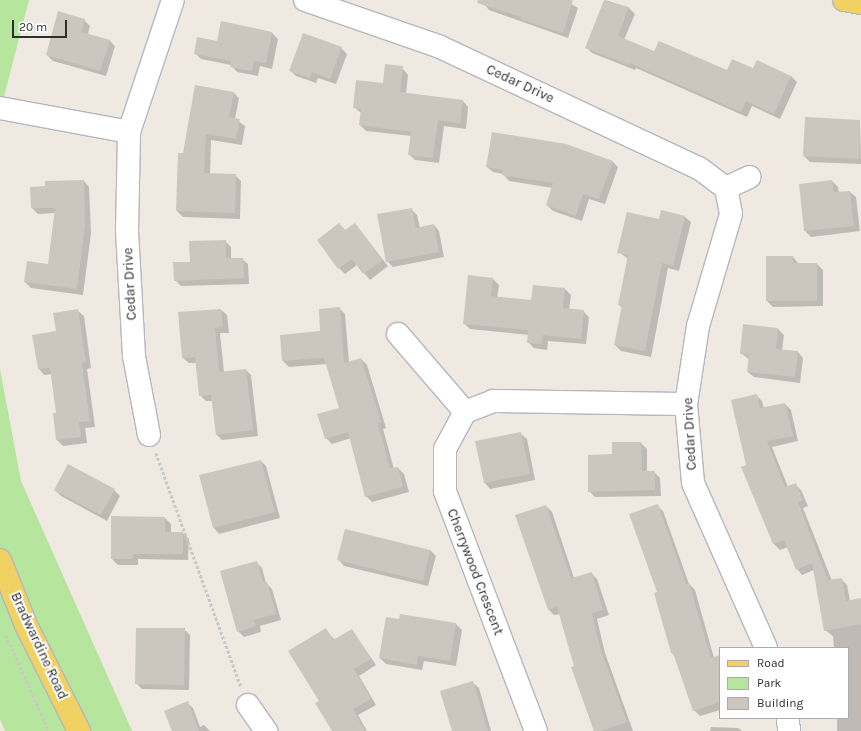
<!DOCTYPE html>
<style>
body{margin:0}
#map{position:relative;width:861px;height:731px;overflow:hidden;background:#efe9e1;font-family:Karla,sans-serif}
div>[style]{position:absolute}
.green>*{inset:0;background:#b6e59e}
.shadow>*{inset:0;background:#0003}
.building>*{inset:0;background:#cbc7bf}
.path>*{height:2.5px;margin-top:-1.25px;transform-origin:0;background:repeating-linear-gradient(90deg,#c9c9c9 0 3px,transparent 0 5px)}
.roads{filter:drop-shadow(1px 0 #b4b7c1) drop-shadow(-1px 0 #b4b7c1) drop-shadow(0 1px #b4b7c1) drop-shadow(0 -1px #b4b7c1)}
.minor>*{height:22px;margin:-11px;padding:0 11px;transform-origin:11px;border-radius:11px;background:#fff}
.major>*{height:22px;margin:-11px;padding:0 11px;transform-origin:11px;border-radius:11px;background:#f2d163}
span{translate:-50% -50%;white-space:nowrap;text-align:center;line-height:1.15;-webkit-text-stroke:4px #fff;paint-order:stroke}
.street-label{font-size:14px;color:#2e2e2e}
.legend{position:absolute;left:719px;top:647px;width:130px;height:72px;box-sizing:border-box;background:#fff;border:1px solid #ababab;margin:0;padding:5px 7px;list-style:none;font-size:12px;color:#2e2e2e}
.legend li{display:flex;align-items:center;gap:8px;height:20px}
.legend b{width:20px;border:1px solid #ababab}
.scale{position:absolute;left:12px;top:20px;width:55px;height:18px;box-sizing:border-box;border:2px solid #2e2e2e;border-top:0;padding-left:5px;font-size:12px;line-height:14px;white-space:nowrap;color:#2e2e2e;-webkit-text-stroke:3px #fff;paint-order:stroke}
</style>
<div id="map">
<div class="green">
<i style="clip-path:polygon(0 0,29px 0,0 112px)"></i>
<i style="clip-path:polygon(0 369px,21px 481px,132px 731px,5px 731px,0 719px)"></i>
</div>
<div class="shadow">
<i style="clip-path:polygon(481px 0,564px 0,578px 8px,568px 38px,489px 10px)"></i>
<i style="clip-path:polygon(605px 0,629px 8px,635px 14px,624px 40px,655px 52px,728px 71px,754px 70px,791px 76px,797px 82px,780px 119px,752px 106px,747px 117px,636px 68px,635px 70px,592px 53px,586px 47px)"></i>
<i style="clip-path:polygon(84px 20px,90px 26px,88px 34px,109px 40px,115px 46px,106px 76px,53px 61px,47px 55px)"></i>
<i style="clip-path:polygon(221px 23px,272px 33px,278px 39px,272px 69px,260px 66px,258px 76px,237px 72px,231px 65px,201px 59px,195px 53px,218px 42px)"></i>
<i style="clip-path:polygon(341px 48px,347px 54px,336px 84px,318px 78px,316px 83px,296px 76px,290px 70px)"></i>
<i style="clip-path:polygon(403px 69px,408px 75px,406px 94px,463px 101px,468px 107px,466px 129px,444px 126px,439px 163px,415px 160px,409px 154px,412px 136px,366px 131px,360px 125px,362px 114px,354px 107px)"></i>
<i style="clip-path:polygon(233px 92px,239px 98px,235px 119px,245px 126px,242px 145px,211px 140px,210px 174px,235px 175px,241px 181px,240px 219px,183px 217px,177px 211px,184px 154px)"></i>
<i style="clip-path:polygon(860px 121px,861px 164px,810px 162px,804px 156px)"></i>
<i style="clip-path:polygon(613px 162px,618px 167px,605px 204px,589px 199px,582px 221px,553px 211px,547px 205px,553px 188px,509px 181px,503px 174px,493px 172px,487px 167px)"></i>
<i style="clip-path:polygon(84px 181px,89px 187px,91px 233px,83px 295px,31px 288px,25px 282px,49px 265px,55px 213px,38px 214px,32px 208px,46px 187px)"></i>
<i style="clip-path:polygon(832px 181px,838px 187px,839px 193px,850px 192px,856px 197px,860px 231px,811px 237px,805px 231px,800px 185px)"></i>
<i style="clip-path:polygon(411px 209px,417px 215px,420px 228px,434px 225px,439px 231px,444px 257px,393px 267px,387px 261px)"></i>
<i style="clip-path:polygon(685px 217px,691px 222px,679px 271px,668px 268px,651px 357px,621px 351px,615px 345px,623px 308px,619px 305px,628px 259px,619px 252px,659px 220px)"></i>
<i style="clip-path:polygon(355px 224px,388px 266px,370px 280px,357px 265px,345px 274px,339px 268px,346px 231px)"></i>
<i style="clip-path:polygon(225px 241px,231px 247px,231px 259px,242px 259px,248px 264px,249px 284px,181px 286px,175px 280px)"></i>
<i style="clip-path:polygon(793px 257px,799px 264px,817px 264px,823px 270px,823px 306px,773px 307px,767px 301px)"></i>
<i style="clip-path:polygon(493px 279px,499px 285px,497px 298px,532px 301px,565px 289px,571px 295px,569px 310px,583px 311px,589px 317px,586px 344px,548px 341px,547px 350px,534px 348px,528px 342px,529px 335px,470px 329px,464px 323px)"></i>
<i style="clip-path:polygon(339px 308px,345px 314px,349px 362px,361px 359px,367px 365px,386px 428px,383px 429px,394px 469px,398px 468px,404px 474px,409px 492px,372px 502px,366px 496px,351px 438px,332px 444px,326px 438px,340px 408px,327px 364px,289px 367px,283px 361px,281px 336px,322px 332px)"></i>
<i style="clip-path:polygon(221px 310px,227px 315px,229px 333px,220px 333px,224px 372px,246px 370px,251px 375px,258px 436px,222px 440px,216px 434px,213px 401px,206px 401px,200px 395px,196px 363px,189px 363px,183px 358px)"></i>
<i style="clip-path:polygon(78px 311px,84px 316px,91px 368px,87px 369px,95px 427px,85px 428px,87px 443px,63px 446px,57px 440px,54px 414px,57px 414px,52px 374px,44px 375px,39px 369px,34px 336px,57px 332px)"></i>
<i style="clip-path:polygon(778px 329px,784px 335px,782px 350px,798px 352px,803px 358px,800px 383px,754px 377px,748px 372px,750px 360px,741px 353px)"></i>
<i style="clip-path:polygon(756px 395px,762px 401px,764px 409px,785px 404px,791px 410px,798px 441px,772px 447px,788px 487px,795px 484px,801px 490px,808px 506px,803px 508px,832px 581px,841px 579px,847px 585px,850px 601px,861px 599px,861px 731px,837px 731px,837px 718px,848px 718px,848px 648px,834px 648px,833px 636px,825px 630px,814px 570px,802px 575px,797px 569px,788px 547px,780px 550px,774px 544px,742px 467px,747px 465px)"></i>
<i style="clip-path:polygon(521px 434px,527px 439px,535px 480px,490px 489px,485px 483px)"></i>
<i style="clip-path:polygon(641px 443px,647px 449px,647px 472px,654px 472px,660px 478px,661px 496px,595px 497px,589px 491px,613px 455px)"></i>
<i style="clip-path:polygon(261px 461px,266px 466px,280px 518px,219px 534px,214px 528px)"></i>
<i style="clip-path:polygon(55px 490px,114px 490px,120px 496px,107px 521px,61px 496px)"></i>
<i style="clip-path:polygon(546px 506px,552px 512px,574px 578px,591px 573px,597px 579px,609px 615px,597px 619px,605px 653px,633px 731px,594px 731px,573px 667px,575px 666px,560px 614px,554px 615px,548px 609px)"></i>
<i style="clip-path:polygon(657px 506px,663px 511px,689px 584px,695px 590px,714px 658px,720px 656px,720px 710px,700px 716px,694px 710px,676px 658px,672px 653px,658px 593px)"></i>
<i style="clip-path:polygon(112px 517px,165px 518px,171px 524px,171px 533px,183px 533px,189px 539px,188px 560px,138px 559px,138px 565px,118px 565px,112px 559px)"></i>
<i style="clip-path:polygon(430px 550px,436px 556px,428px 586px,344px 566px,339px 560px)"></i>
<i style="clip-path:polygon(256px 562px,262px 568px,266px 583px,272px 589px,281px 620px,260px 626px,261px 632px,244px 637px,238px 631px)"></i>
<i style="clip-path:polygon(456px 624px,462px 630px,456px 666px,424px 661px,422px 670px,386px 664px,380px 658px)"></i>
<i style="clip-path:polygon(184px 629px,190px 635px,189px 690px,142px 689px,136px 683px)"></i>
<i style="clip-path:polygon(325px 629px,335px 640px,352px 630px,376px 665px,359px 676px,376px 705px,358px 715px,367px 731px,333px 731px,320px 701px)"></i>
<i style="clip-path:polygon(473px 683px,479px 688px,491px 731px,453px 731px)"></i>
<i style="clip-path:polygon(187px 703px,193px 708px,200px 727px,204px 725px,210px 731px,173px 731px)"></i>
<i style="clip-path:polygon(711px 727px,738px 728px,742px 731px,710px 731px)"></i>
</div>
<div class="building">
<i style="clip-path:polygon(478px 0,573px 0,563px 33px,520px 19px,521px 17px,477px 3px)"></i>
<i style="clip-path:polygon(604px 0,629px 7px,618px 36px,654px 51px,659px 41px,727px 70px,732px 59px,753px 68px,757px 60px,791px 76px,774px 114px,746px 101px,741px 112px,630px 63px,629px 65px,585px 48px)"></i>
<i style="clip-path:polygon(58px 11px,85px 19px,81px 32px,110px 40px,100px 71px,46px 55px)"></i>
<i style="clip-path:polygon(221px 21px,272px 32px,266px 63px,254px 61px,252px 71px,230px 67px,231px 61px,194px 54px,197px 37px,217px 41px)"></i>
<i style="clip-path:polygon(303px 33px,342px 47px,330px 79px,312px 72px,310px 78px,289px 71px)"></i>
<i style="clip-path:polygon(385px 64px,403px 66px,400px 92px,463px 100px,460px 123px,438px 120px,433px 158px,408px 155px,411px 132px,359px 125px,361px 109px,353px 108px,356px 80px,383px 83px)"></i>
<i style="clip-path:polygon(195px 85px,234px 92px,229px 117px,240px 119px,236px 139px,206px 134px,204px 173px,236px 174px,235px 213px,176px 211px,178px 153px,183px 153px)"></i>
<i style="clip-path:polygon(805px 117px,860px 120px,859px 159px,803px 156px)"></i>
<i style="clip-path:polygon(492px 132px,566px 144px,613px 161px,599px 199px,583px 194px,576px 216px,546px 205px,553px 183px,502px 175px,503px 170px,486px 167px)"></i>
<i style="clip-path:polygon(84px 180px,85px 226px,77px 289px,24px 282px,27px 261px,48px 264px,55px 208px,31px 208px,30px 187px,45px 186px,45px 181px)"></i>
<i style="clip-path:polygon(832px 180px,834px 192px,850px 191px,854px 226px,804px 231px,799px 184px)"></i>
<i style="clip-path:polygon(412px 208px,416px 228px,434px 224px,439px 252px,386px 262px,377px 214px)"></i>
<i style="clip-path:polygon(661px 210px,685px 216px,673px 266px,662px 263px,645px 351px,614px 345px,622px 305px,618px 305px,628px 255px,617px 253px,627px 212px,659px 219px)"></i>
<i style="clip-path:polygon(339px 223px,345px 230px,355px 223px,383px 260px,363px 274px,352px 259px,338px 269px,317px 240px)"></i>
<i style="clip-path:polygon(226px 240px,226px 258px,243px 258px,244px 278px,174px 281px,173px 262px,190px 262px,189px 241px)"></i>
<i style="clip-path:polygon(766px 256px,793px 256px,793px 263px,817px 263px,817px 301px,766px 301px)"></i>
<i style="clip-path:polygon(468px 275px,493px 278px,491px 296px,531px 300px,533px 285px,565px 288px,563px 308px,584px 310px,581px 339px,543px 335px,542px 344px,527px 343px,528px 330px,463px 324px)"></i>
<i style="clip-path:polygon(340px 307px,344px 363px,361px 358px,381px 422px,378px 423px,390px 468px,398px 467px,403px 487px,365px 497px,348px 432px,325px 439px,317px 414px,339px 408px,324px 358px,282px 361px,280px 335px,320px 331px,319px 309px)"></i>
<i style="clip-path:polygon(78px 309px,86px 362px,82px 363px,90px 421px,79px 422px,81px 437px,56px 440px,53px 413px,56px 413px,50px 368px,38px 369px,32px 335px,56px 331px,53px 313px)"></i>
<i style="clip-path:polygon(221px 309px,223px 327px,215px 328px,219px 372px,246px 369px,253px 430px,216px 435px,211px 395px,199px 396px,195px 357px,182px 358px,178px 312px)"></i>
<i style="clip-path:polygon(743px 324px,778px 328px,776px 349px,798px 351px,795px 377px,747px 372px,749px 355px,740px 354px)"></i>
<i style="clip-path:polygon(757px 394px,760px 408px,785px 403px,793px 436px,767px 441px,785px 487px,796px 483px,803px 500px,798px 502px,828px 580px,842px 578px,846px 601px,861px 598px,861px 624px,824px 631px,812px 563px,796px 570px,784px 540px,773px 544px,741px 467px,746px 465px,731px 400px)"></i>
<i style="clip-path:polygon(521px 432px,530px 474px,484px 483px,475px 441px)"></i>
<i style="clip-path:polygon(612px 442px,641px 442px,642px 471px,655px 471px,655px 490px,588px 492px,588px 455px,612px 454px)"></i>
<i style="clip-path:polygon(261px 460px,275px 512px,213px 528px,199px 475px)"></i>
<i style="clip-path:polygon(68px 464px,115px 489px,101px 515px,54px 490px)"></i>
<i style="clip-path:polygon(658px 504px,686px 584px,689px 583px,711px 658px,720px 655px,720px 702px,693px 711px,673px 653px,671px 653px,654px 593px,657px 592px,629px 514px)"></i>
<i style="clip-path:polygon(546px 505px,571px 578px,592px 572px,603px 610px,592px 613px,600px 647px,627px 722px,601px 731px,594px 731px,571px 667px,574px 666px,557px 607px,548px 610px,515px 515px)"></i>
<i style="clip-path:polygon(111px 516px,165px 517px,165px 532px,183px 532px,183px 554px,133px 554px,132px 559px,111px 559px)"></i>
<i style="clip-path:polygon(345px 529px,430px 550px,423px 581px,337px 560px)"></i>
<i style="clip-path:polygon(257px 561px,263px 582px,267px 582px,276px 614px,254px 620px,256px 626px,237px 632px,220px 571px)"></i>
<i style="clip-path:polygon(400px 614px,456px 623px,450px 661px,418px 656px,417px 665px,379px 658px,386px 617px,399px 619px)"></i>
<i style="clip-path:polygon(136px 628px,185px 628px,184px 685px,135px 684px)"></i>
<i style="clip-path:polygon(326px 628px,333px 640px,352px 629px,371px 659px,354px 669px,371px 699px,353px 709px,365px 731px,332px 731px,315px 703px,319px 701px,288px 651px)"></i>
<i style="clip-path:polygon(473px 681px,488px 731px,452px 731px,440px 691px)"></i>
<i style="clip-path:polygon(188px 701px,199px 731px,172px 731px,164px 711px)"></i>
</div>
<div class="path">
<i style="left:156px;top:453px;width:249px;rotate:70deg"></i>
<i style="left:6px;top:635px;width:105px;rotate:65.9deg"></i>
</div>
<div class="roads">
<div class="minor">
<i style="left:305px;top:0;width:141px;rotate:19.1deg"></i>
<i style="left:438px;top:46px;width:288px;rotate:25.1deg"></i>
<i style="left:699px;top:168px;width:34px;rotate:37deg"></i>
<i style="left:726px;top:188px;width:26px;rotate:79deg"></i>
<i style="left:731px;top:214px;width:117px;rotate:106.4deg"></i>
<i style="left:698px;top:326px;width:79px;rotate:98.7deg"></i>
<i style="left:686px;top:404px;width:79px;rotate:84.9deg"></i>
<i style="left:693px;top:483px;width:180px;rotate:66.1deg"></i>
<i style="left:0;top:108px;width:131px;rotate:10.5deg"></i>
<i style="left:726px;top:188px;width:26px;rotate:-25deg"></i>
<i style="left:398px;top:334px;width:103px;rotate:49.3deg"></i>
<i style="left:149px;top:435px;width:80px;rotate:-100.8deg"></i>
<i style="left:134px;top:356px;width:125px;rotate:-93.2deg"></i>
<i style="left:127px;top:231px;width:99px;rotate:-88.8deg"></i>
<i style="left:129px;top:132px;width:139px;rotate:-71.6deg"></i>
<i style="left:248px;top:705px;width:32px;rotate:55deg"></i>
<i style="left:788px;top:718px;width:13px;rotate:86deg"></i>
<i style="left:536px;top:731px;width:257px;rotate:-110.8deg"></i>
<i style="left:445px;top:491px;width:42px;rotate:-90deg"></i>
<i style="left:445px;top:449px;width:42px;rotate:-61.6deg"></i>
<i style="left:465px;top:412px;width:30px;rotate:-21deg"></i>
<i style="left:493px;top:401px;width:193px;rotate:0.9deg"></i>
</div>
<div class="major">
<i style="left:844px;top:0;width:17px;rotate:10deg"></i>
<i style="left:0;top:560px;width:70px;rotate:68.2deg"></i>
<i style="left:26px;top:625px;width:119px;rotate:63.4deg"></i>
</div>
</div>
<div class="street-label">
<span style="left:520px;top:84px;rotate:25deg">Cedar Drive</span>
<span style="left:130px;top:284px;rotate:-93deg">Cedar Drive</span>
<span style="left:690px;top:434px;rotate:-93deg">Cedar Drive</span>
<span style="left:475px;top:572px;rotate:69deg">Cherrywood Crescent</span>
<span style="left:39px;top:646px;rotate:65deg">Bradwardine Road</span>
</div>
<ul class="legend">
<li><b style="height:5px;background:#f2d163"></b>Road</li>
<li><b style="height:11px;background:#b6e59e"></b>Park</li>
<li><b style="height:11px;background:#cbc7bf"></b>Building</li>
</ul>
<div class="scale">20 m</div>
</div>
